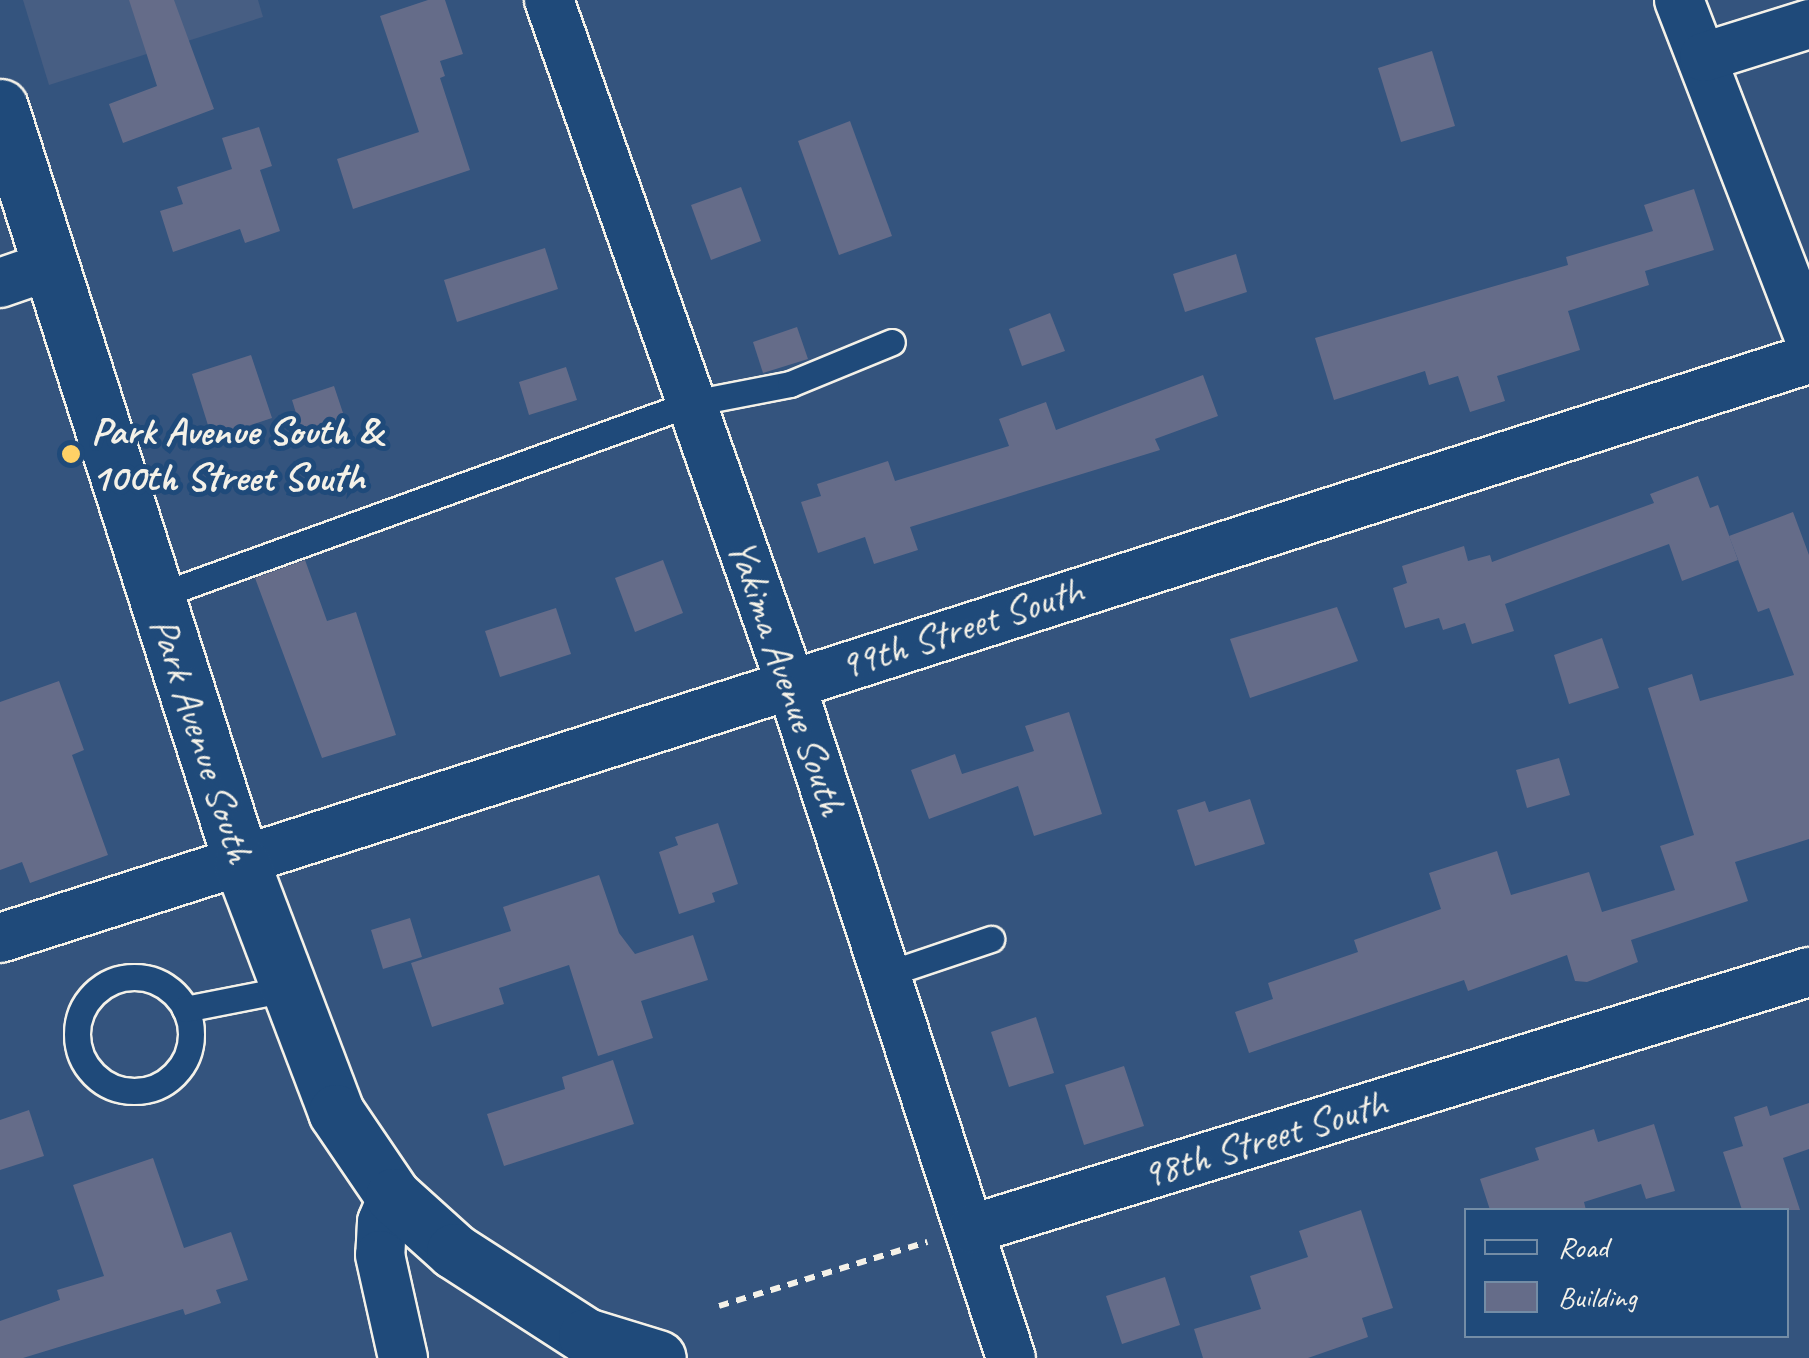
<!DOCTYPE html>
<style>
body{margin:0}
#map{position:relative;width:1809px;height:1358px;overflow:hidden;background:#34547e;font-family:Caveat,sans-serif}
div>[style]{position:absolute}
.built>*{inset:0;background:#475e83}
.building>*{inset:0;background:#656c89}
.path>*{height:6px;margin-top:-3px;transform-origin:0;background:repeating-linear-gradient(90deg,#f4f1e8 0 10px,transparent 0 18px)}
.roads{filter:drop-shadow(2px 0 #f4f1e8) drop-shadow(-2px 0 #f4f1e8) drop-shadow(0 2px #f4f1e8) drop-shadow(0 -2px #f4f1e8)}
.lane>*{height:25px;margin:-12.5px;padding:0 12.5px;transform-origin:12.5px;border-radius:12.5px;background:#1f4a7a}
.lane>.ring{margin:-12.5px;padding:0;box-sizing:content-box;background:none;border:25px solid #1f4a7a;border-radius:50%}
.street>*{height:48px;margin:-24px;padding:0 24px;transform-origin:24px;border-radius:24px;background:#1f4a7a}
.secondary>*{height:55px;margin:-27.5px;padding:0 27.5px;transform-origin:27.5px;border-radius:27.5px;background:#1f4a7a}
.dots>*{width:28px;height:28px;translate:-50% -50%;box-sizing:border-box;border:5px solid #1f4a7a;border-radius:50%}
span{translate:-50% -50%;white-space:nowrap;text-align:center;line-height:1.15;-webkit-text-stroke:10px #1f4a7a;paint-order:stroke}
.poi-label{font-size:40px;color:#f4f1e8;font-weight:700}
.left{translate:0 -50%;text-align:left}
.street-label{font-size:40px;color:#f4f1e8}
.legend{position:absolute;left:1464px;top:1208px;width:325px;height:130px;box-sizing:border-box;background:#1f4a7a;border:2px solid #748da6;margin:0;padding:12px 18px;list-style:none;font-size:30px;color:#f4f1e8}
.legend li{display:flex;align-items:center;gap:20px;height:50px}
.legend b{width:50px;border:2px solid #748da6}
</style>
<div id="map">
<div class="built">
<i style="clip-path:polygon(23px 0,258px 0,263px 17px,49px 85px)"></i>
</div>
<div class="building">
<i style="clip-path:polygon(129px 0,174px 0,214px 109px,123px 143px,109px 104px,157px 86px)"></i>
<i style="clip-path:polygon(428px 0,445px 0,463px 54px,440px 61px,445px 76px,440px 78px,470px 170px,353px 209px,337px 159px,419px 132px,380px 16px)"></i>
<i style="clip-path:polygon(1432px 51px,1455px 126px,1401px 142px,1378px 68px)"></i>
<i style="clip-path:polygon(850px 121px,892px 236px,839px 255px,798px 141px)"></i>
<i style="clip-path:polygon(259px 127px,272px 166px,260px 170px,280px 231px,245px 243px,240px 229px,173px 252px,160px 211px,183px 204px,177px 187px,232px 169px,222px 138px)"></i>
<i style="clip-path:polygon(741px 187px,761px 241px,711px 260px,691px 205px)"></i>
<i style="clip-path:polygon(1694px 189px,1714px 250px,1645px 271px,1649px 285px,1568px 311px,1580px 350px,1497px 376px,1505px 401px,1470px 412px,1458px 376px,1429px 385px,1425px 371px,1334px 400px,1315px 338px,1568px 265px,1566px 257px,1653px 231px,1644px 205px)"></i>
<i style="clip-path:polygon(545px 248px,558px 289px,457px 322px,444px 280px)"></i>
<i style="clip-path:polygon(1236px 254px,1247px 292px,1185px 312px,1173px 274px)"></i>
<i style="clip-path:polygon(1050px 313px,1065px 351px,1022px 366px,1009px 329px)"></i>
<i style="clip-path:polygon(797px 327px,808px 359px,763px 373px,753px 342px)"></i>
<i style="clip-path:polygon(251px 355px,272px 418px,212px 438px,192px 374px)"></i>
<i style="clip-path:polygon(566px 367px,577px 400px,529px 415px,519px 382px)"></i>
<i style="clip-path:polygon(1203px 375px,1218px 416px,1155px 439px,1160px 450px,910px 527px,918px 550px,874px 564px,865px 537px,818px 553px,801px 502px,821px 496px,817px 484px,888px 461px,895px 481px,1009px 446px,999px 419px,1046px 402px,1056px 430px)"></i>
<i style="clip-path:polygon(334px 386px,347px 425px,304px 439px,292px 400px)"></i>
<i style="clip-path:polygon(1698px 476px,1710px 508px,1718px 505px,1738px 560px,1682px 581px,1669px 544px,1505px 604px,1514px 631px,1472px 644px,1465px 623px,1443px 630px,1439px 618px,1405px 628px,1393px 588px,1407px 583px,1402px 566px,1464px 546px,1468px 561px,1490px 555px,1492px 562px,1654px 503px,1650px 494px)"></i>
<i style="clip-path:polygon(1793px 512px,1809px 555px,1809px 839px,1735px 862px,1748px 901px,1631px 940px,1638px 962px,1587px 982px,1575px 981px,1567px 955px,1468px 991px,1464px 980px,1249px 1053px,1235px 1012px,1273px 999px,1268px 983px,1358px 952px,1354px 940px,1441px 909px,1429px 873px,1497px 851px,1511px 895px,1589px 872px,1602px 912px,1675px 890px,1660px 846px,1694px 835px,1648px 688px,1692px 674px,1700px 701px,1794px 675px,1769px 608px,1758px 612px,1729px 536px)"></i>
<i style="clip-path:polygon(305px 560px,327px 621px,356px 612px,396px 735px,322px 758px,255px 578px)"></i>
<i style="clip-path:polygon(663px 560px,683px 613px,635px 632px,615px 578px)"></i>
<i style="clip-path:polygon(1337px 607px,1358px 661px,1250px 698px,1230px 639px)"></i>
<i style="clip-path:polygon(556px 608px,571px 654px,500px 677px,485px 631px)"></i>
<i style="clip-path:polygon(1602px 638px,1619px 688px,1569px 704px,1554px 655px)"></i>
<i style="clip-path:polygon(59px 681px,84px 750px,72px 755px,108px 855px,30px 883px,22px 862px,0 870px,0 702px)"></i>
<i style="clip-path:polygon(1069px 712px,1102px 814px,1034px 836px,1018px 786px,929px 819px,911px 770px,955px 754px,962px 774px,1034px 751px,1025px 726px)"></i>
<i style="clip-path:polygon(1559px 758px,1570px 795px,1527px 808px,1516px 770px)"></i>
<i style="clip-path:polygon(1250px 799px,1265px 844px,1195px 866px,1177px 810px,1205px 801px,1209px 812px)"></i>
<i style="clip-path:polygon(718px 823px,738px 884px,712px 893px,715px 902px,679px 914px,659px 852px,678px 845px,675px 837px)"></i>
<i style="clip-path:polygon(599px 875px,619px 933px,635px 954px,693px 935px,708px 980px,641px 1001px,653px 1038px,598px 1056px,569px 965px,499px 988px,504px 1004px,432px 1027px,411px 963px,511px 931px,503px 907px)"></i>
<i style="clip-path:polygon(410px 918px,422px 957px,383px 969px,371px 930px)"></i>
<i style="clip-path:polygon(1036px 1017px,1054px 1073px,1009px 1087px,991px 1032px)"></i>
<i style="clip-path:polygon(613px 1060px,634px 1124px,504px 1166px,487px 1114px,565px 1089px,562px 1077px)"></i>
<i style="clip-path:polygon(1124px 1066px,1144px 1126px,1084px 1145px,1065px 1085px)"></i>
<i style="clip-path:polygon(1809px 1103px,1809px 1149px,1783px 1158px,1800px 1210px,1742px 1210px,1723px 1152px,1743px 1146px,1734px 1117px,1767px 1106px,1770px 1116px)"></i>
<i style="clip-path:polygon(29px 1110px,44px 1156px,0 1170px,0 1120px)"></i>
<i style="clip-path:polygon(1654px 1124px,1675px 1191px,1646px 1199px,1641px 1184px,1584px 1202px,1586px 1210px,1490px 1210px,1480px 1179px,1539px 1160px,1535px 1148px,1594px 1129px,1598px 1142px)"></i>
<i style="clip-path:polygon(153px 1158px,184px 1248px,231px 1232px,248px 1280px,216px 1290px,221px 1303px,185px 1315px,183px 1309px,23px 1358px,0 1358px,0 1321px,60px 1300px,57px 1290px,104px 1276px,73px 1185px)"></i>
<i style="clip-path:polygon(1361px 1210px,1393px 1308px,1362px 1318px,1368px 1337px,1308px 1358px,1203px 1358px,1194px 1329px,1261px 1309px,1250px 1276px,1308px 1257px,1299px 1231px)"></i>
<i style="clip-path:polygon(1165px 1277px,1180px 1325px,1122px 1344px,1106px 1296px)"></i>
</div>
<div class="path">
<i style="left:719px;top:1306px;width:218px;rotate:-17.1deg"></i>
</div>
<div class="roads">
<div class="lane">
<i style="left:155px;top:597px;width:571px;rotate:-19.86deg"></i>
<i style="left:692px;top:403px;width:100px;rotate:-11deg"></i>
<i style="left:790px;top:384px;width:110px;rotate:-22.4deg"></i>
<i style="left:887px;top:974px;width:110px;rotate:-18.6deg"></i>
<i class="ring" style="left:77px;top:977px;width:89px;height:89px"></i>
<i style="left:185px;top:1009px;width:104px;rotate:-11.1deg"></i>
</div>
<div class="street">
<i style="left:549px;top:0;width:723px;rotate:70.54deg"></i>
<i style="left:790px;top:682px;width:711px;rotate:71.9deg"></i>
<i style="left:1679px;top:0;width:361px;rotate:68.9deg"></i>
<i style="left:1704px;top:57px;width:110px;rotate:-17.4deg"></i>
<i style="left:0;top:283px;width:52px;rotate:-19.1deg"></i>
<i style="left:0;top:938px;width:1899px;rotate:-17.75deg"></i>
<i style="left:393px;top:1196px;width:28px;rotate:113deg"></i>
<i style="left:382px;top:1222px;width:33px;rotate:93deg"></i>
<i style="left:380px;top:1255px;width:106px;rotate:77.4deg"></i>
<i style="left:972px;top:1229px;width:876px;rotate:-17.07deg"></i>
</div>
<div class="secondary">
<i style="left:0;top:107px;width:795px;rotate:72.27deg"></i>
<i style="left:242px;top:864px;width:265px;rotate:69.2deg"></i>
<i style="left:336px;top:1112px;width:102px;rotate:55.8deg"></i>
<i style="left:393px;top:1196px;width:82px;rotate:42deg"></i>
<i style="left:454px;top:1251px;width:157px;rotate:32.8deg"></i>
<i style="left:586px;top:1336px;width:75px;rotate:17deg"></i>
</div>
</div>
<div class="dots">
<i style="left:71px;top:454px;background:#ffd166"></i>
</div>
<div class="poi-label">
<span class="left" style="left:91px;top:454px">Park Avenue South &amp;<br>100th Street South</span>
</div>
<div class="street-label">
<span style="left:961px;top:628px;rotate:-18deg">99th Street South</span>
<span style="left:787px;top:677px;rotate:71deg">Yakima Avenue South</span>
<span style="left:202px;top:740px;rotate:72deg">Park Avenue South</span>
<span style="left:1264px;top:1139px;rotate:-17deg">98th Street South</span>
</div>
<ul class="legend">
<li><b style="height:12px;background:#1f4a7a"></b>Road</li>
<li><b style="height:28px;background:#656c89"></b>Building</li>
</ul>
</div>
